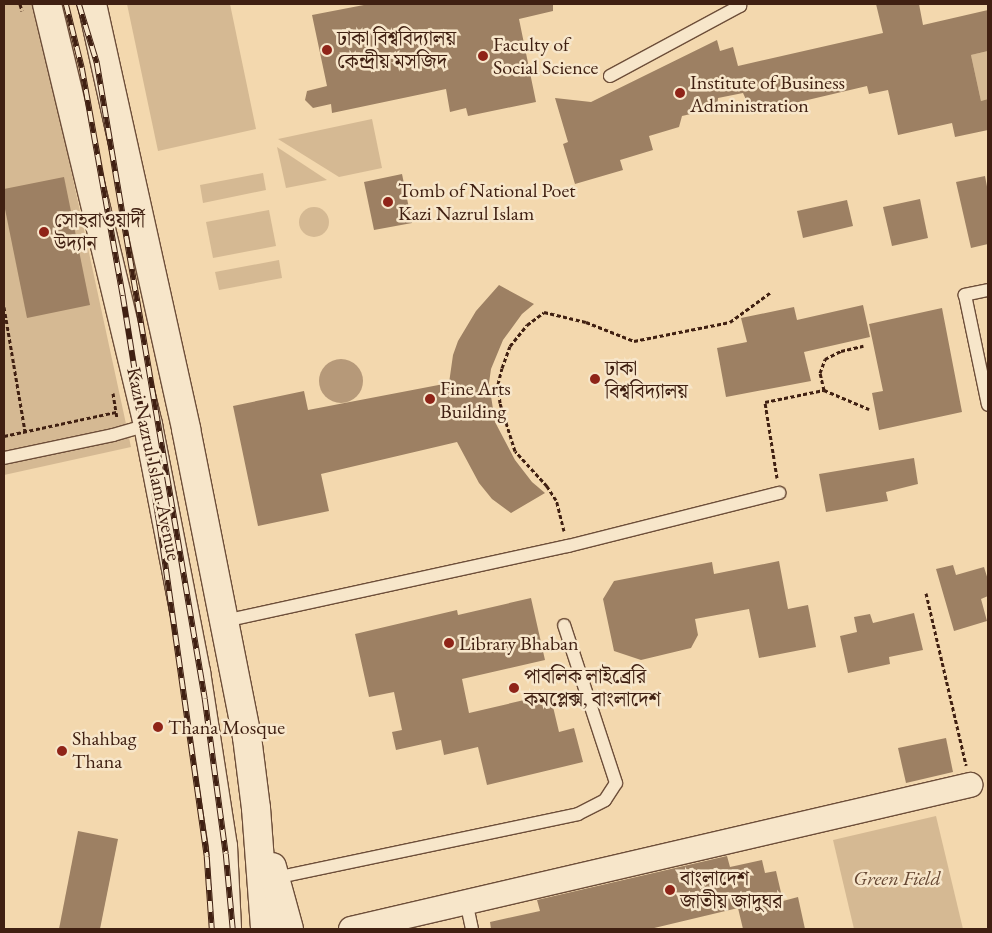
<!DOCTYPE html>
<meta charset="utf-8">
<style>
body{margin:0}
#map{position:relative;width:992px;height:933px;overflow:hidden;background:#f3d8ae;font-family:"EB Garamond","Noto Serif Bengali",serif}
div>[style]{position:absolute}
.green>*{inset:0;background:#d5b993}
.round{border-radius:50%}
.water>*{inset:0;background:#b69979}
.building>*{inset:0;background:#9d8063}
.path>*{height:3px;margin-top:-1.5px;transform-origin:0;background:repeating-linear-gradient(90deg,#402012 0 4px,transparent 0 6.5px)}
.roads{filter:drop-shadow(1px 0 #6d4e39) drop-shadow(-1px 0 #6d4e39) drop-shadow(0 1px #6d4e39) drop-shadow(0 -1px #6d4e39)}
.lane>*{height:12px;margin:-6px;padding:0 6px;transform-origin:6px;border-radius:6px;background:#f7e6ca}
.street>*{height:24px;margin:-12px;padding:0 12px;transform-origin:12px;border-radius:12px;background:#f7e6ca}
.secondary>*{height:28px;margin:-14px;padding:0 14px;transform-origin:14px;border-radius:14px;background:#f7e6ca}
.rail>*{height:5.5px;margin-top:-2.75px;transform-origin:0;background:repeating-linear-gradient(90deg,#f7e6ca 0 11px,#402012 0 22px);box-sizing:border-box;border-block:1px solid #402012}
.dots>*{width:14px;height:14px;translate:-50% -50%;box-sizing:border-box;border:2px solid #f7e6ca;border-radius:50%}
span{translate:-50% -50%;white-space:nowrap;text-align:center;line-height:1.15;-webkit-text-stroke:5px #f7e6ca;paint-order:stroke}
.poi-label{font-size:20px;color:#402012}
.left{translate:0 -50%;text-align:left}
.street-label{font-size:20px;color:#402012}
.park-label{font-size:20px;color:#654632;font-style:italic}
.frame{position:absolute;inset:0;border:5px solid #402012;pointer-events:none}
</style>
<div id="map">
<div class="green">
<i style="clip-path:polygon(4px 4px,34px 4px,38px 17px,131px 447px,4px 475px)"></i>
<i style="clip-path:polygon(127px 4px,230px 4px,256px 129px,158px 151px)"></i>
<i style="clip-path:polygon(988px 51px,988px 99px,981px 101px,971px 55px)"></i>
<i style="clip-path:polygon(372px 119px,382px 168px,339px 177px,278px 139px)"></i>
<i style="clip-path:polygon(277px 147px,327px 180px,286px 188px)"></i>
<i style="clip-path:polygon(263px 173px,266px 190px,203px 203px,200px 185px)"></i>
<i class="round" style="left:299px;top:207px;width:30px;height:30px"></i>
<i style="clip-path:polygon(269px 210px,276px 246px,213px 258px,206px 222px)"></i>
<i style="clip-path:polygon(279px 260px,282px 278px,219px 290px,215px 272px)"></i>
<i style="clip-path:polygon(936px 816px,963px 929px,854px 929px,833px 840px)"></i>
</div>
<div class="water">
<i class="round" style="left:319px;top:359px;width:44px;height:44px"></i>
</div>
<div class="building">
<i style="clip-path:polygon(369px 4px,553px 4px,553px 11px,519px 19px,536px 102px,468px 116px,466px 108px,450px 112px,446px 89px,332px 113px,331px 104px,313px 108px,305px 100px,307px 91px,327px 86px,312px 15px)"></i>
<i style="clip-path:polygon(876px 4px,919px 4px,923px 25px,988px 10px,988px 51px,971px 55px,981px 101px,988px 99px,988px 130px,955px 137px,952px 123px,898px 135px,888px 90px,869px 94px,867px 86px,752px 113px,743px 93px,718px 98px,717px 108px,682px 116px,679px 127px,649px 136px,653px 150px,620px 160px,623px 170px,575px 184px,563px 144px,568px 142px,555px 98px,591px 102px,717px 40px,720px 51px,733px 47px,738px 66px,883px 33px)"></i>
<i style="clip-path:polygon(402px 174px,412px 223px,374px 230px,364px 182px)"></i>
<i style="clip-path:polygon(985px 176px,988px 192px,988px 244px,971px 248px,956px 182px)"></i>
<i style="clip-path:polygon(64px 177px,90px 305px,27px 318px,4px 204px,4px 189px)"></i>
<i style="clip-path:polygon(920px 199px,928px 238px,892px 246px,883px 207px)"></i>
<i style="clip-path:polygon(847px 200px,853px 226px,803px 238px,797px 211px)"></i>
<i style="clip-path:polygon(499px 285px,534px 304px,522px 314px,503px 340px,491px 369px,489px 383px,495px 422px,515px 460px,532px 482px,545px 493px,511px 513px,492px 499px,479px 483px,457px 442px,321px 474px,329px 511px,258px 526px,233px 406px,304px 391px,308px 410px,449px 383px,453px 355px,458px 341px,476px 311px)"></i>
<i style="clip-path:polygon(863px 305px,870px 337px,804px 352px,811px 381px,726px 397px,717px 348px,747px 342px,741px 318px,794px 307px,797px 320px)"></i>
<i style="clip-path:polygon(942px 308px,962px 412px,879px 430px,872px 393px,883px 391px,869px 324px)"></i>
<i style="clip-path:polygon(914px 458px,918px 484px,886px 492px,888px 501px,826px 512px,819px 474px)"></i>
<i style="clip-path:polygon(779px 561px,788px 609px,808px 605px,816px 647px,759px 658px,749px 609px,695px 619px,698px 635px,691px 648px,641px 660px,614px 651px,603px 599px,614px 581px,712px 562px,714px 574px)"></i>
<i style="clip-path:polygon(953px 565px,956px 575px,984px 567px,988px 580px,988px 596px,981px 599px,987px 621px,954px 631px,936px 569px)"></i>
<i style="clip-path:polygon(531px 598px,545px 660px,462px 679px,469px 713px,550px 694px,559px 732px,574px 728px,583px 762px,487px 785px,478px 747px,444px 755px,441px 740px,396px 750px,392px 732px,402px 730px,394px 692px,369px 697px,355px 634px,457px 610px,458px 615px)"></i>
<i style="clip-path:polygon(914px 613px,923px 650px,889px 657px,890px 664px,848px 673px,840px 636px,857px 632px,854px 617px,870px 614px,873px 623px)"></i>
<i style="clip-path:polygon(946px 738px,953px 772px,906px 783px,898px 748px)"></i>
<i style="clip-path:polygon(78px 831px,118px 839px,100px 929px,59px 929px)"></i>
<i style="clip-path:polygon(727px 856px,730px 867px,762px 860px,765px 873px,776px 871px,783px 901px,798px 897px,805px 929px,743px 929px,738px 908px,650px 929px,491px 929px,490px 922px,540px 911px,537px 900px)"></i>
</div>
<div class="path">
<i style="left:20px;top:4px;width:7px;rotate:74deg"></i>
<i style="left:4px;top:307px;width:126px;rotate:80.4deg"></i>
<i style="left:824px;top:390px;width:49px;rotate:22.9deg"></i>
<i style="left:113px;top:393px;width:24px;rotate:81deg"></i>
<i style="left:4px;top:436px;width:115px;rotate:-12.1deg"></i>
<i style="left:777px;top:478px;width:77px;rotate:-99deg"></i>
<i style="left:765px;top:402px;width:60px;rotate:-11.5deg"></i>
<i style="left:824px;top:390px;width:17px;rotate:-103deg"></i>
<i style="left:820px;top:373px;width:15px;rotate:-70deg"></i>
<i style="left:825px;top:359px;width:18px;rotate:-27deg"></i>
<i style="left:841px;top:351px;width:23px;rotate:-13deg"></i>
<i style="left:564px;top:531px;width:32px;rotate:-104deg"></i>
<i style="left:556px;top:500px;width:17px;rotate:-123deg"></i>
<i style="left:547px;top:486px;width:47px;rotate:-132.4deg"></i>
<i style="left:515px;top:451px;width:50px;rotate:-107.4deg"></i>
<i style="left:500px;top:403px;width:19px;rotate:-96deg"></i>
<i style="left:498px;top:384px;width:16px;rotate:-76deg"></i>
<i style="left:502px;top:368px;width:23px;rotate:-70deg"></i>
<i style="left:510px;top:346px;width:27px;rotate:-51deg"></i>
<i style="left:527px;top:325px;width:21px;rotate:-37deg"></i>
<i style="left:544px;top:312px;width:43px;rotate:13.4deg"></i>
<i style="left:586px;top:322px;width:52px;rotate:21.6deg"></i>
<i style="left:634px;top:341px;width:98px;rotate:-11.2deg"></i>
<i style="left:730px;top:322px;width:51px;rotate:-36.2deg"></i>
<i style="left:926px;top:593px;width:177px;rotate:76.9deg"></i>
</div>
<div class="roads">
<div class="lane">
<i style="left:610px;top:76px;width:148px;rotate:-28.3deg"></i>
<i style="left:740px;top:6px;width:2px;rotate:-117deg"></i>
<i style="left:988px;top:290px;width:24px;rotate:168deg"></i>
<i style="left:965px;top:295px;width:112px;rotate:78.2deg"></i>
<i style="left:4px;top:458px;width:111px;rotate:-11.9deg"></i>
<i style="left:113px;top:435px;width:36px;rotate:-16deg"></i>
<i style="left:224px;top:621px;width:352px;rotate:-12.3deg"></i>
<i style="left:568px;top:546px;width:218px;rotate:-14.1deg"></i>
<i style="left:275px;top:878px;width:310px;rotate:-11.9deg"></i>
<i style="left:578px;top:814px;width:30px;rotate:-27deg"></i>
<i style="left:605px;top:800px;width:20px;rotate:-57deg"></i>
<i style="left:616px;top:783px;width:166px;rotate:-108.2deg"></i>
<i style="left:466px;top:901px;width:29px;rotate:78deg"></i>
</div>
<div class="street">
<i style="left:351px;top:929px;width:636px;rotate:-13.1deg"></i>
</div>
<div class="secondary">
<i style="left:47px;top:4px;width:433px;rotate:76.5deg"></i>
<i style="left:148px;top:425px;width:252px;rotate:79deg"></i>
<i style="left:196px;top:672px;width:176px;rotate:81.2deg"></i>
<i style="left:223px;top:846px;width:83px;rotate:87.2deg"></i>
<i style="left:92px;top:4px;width:435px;rotate:77.5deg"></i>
<i style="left:186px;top:429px;width:314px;rotate:78.8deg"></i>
<i style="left:247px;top:737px;width:72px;rotate:82.8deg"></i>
<i style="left:256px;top:808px;width:121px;rotate:85.7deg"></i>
<i style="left:272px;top:867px;width:64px;rotate:74.7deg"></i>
</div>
</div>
<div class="rail">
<i style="left:66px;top:4px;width:66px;rotate:76deg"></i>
<i style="left:82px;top:68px;width:232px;rotate:79.8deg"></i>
<i style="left:123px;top:296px;width:233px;rotate:80.9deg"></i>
<i style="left:160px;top:526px;width:334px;rotate:81.9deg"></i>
<i style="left:207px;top:857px;width:72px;rotate:86deg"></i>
<i style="left:79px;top:4px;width:62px;rotate:73deg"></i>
<i style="left:97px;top:63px;width:645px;rotate:80.36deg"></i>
<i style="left:205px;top:699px;width:156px;rotate:82.3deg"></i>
<i style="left:226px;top:854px;width:75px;rotate:84.7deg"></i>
</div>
<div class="dots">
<i style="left:327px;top:50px;background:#8f2418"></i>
<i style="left:483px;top:56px;background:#8f2418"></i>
<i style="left:680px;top:93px;background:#8f2418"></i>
<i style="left:388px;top:202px;background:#8f2418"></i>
<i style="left:44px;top:232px;background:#8f2418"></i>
<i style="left:595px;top:379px;background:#8f2418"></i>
<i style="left:430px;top:399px;background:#8f2418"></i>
<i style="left:449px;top:643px;background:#8f2418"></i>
<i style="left:514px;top:688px;background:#8f2418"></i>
<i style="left:158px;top:727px;background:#8f2418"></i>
<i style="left:62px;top:751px;background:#8f2418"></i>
<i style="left:670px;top:890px;background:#8f2418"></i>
</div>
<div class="poi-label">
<span class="left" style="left:337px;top:50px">ঢাকা বিশ্ববিদ্যালয়<br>কেন্দ্রীয় মসজিদ</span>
<span class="left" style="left:493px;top:56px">Faculty of<br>Social Science</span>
<span class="left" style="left:690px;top:94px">Institute of Business<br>Administration</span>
<span class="left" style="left:398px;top:202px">Tomb of National Poet<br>Kazi Nazrul Islam</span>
<span class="left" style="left:54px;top:232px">সোহরাওয়ার্দী<br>উদ্যান</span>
<span class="left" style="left:605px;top:380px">ঢাকা<br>বিশ্ববিদ্যালয়</span>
<span class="left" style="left:440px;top:400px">Fine Arts<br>Building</span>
<span class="left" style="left:459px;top:643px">Library Bhaban</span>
<span class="left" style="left:524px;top:688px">পাবলিক লাইব্রেরি<br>কমপ্লেক্স, বাংলাদেশ</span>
<span class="left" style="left:168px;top:727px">Thana Mosque</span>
<span class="left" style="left:72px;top:750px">Shahbag<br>Thana</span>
<span class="left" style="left:680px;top:890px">বাংলাদেশ<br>জাতীয় জাদুঘর</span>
</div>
<div class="street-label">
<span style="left:154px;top:464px;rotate:78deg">Kazi Nazrul Islam Avenue</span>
</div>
<div class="park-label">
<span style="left:897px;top:878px">Green Field</span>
</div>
<div class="frame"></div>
</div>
